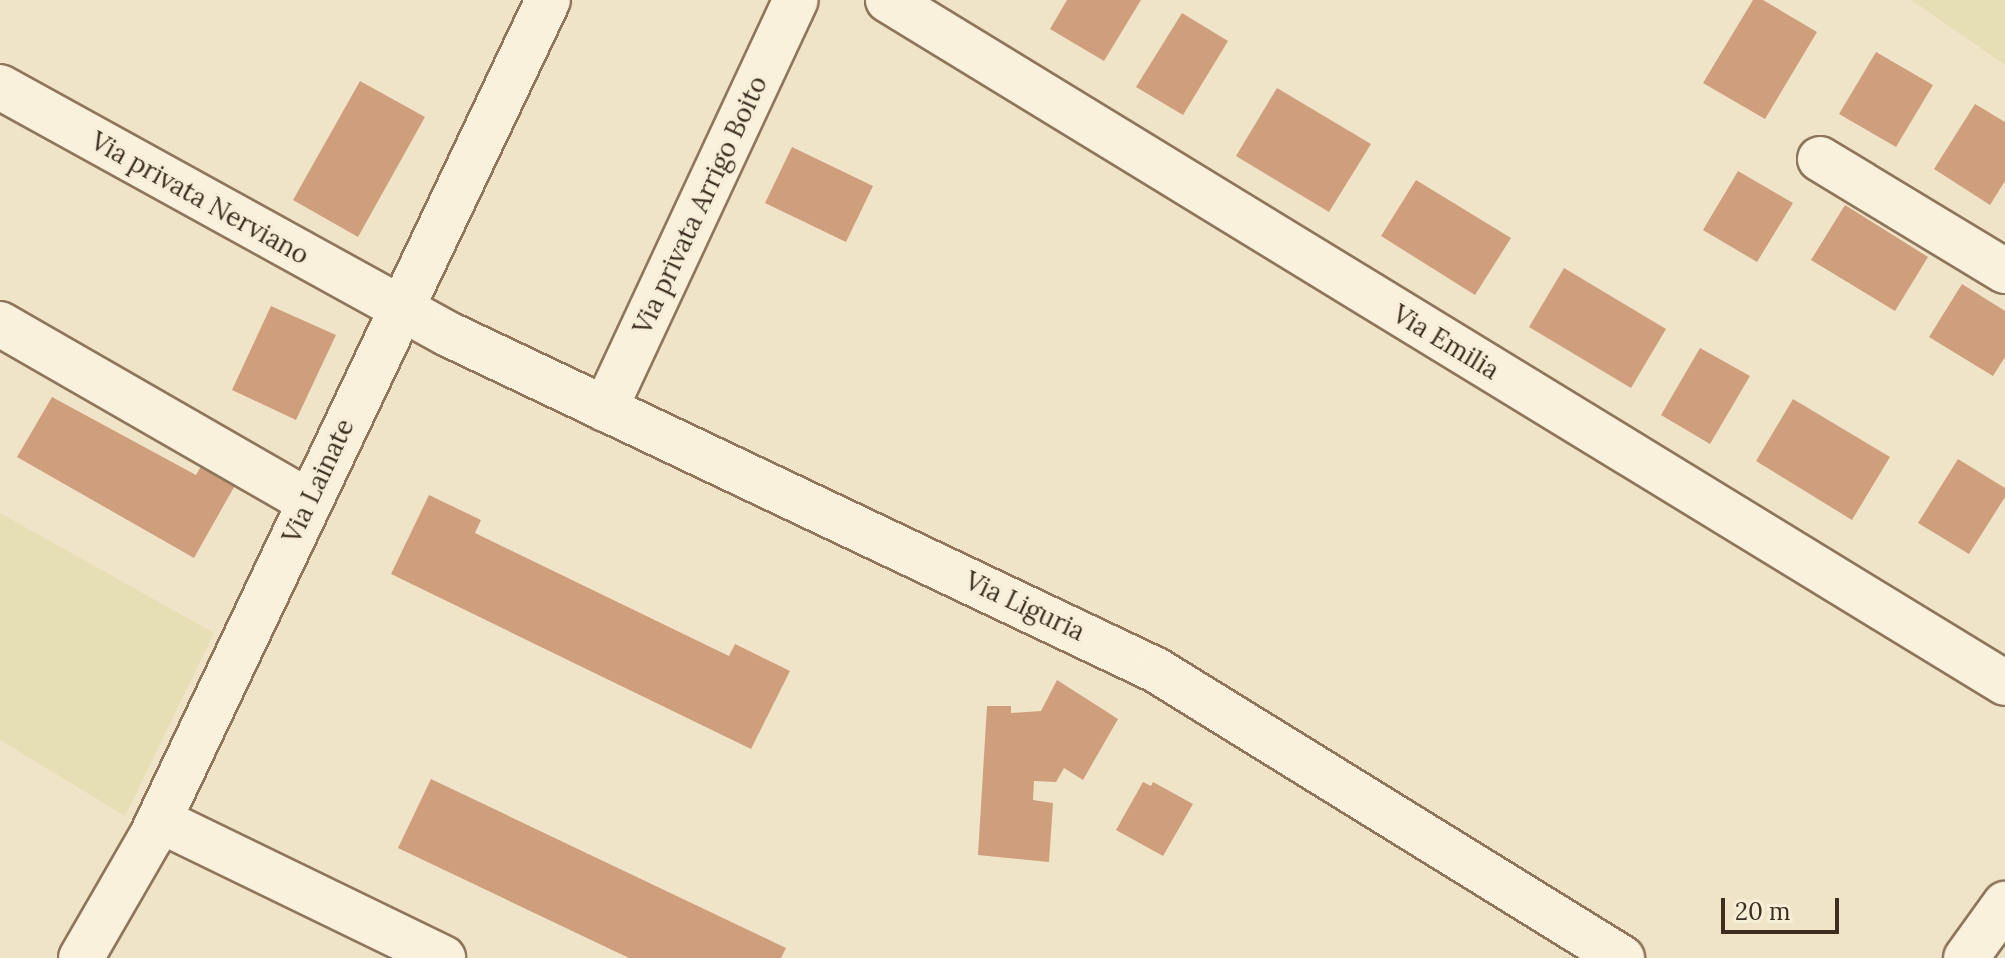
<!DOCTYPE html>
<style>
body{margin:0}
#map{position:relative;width:2005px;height:958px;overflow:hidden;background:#f0e4c8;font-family:Lora,serif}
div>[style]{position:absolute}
.farmland>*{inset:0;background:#e6deb5}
.building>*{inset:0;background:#cf9f7d}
.roads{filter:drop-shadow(2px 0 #8d765c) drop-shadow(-2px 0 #8d765c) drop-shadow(0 2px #8d765c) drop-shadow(0 -2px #8d765c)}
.minor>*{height:44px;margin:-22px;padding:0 22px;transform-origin:22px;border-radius:22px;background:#faf1dc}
span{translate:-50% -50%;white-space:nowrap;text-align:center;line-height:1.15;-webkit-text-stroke:6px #f7eed8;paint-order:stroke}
.street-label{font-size:26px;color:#3d2e20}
.scale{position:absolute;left:1721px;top:898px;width:118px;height:36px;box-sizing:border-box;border:4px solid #3d2e20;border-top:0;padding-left:10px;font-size:24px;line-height:28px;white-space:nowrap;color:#3d2e20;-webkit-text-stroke:6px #f7eed8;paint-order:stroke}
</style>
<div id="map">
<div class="farmland">
<i style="clip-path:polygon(1911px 0,2005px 0,2005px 65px,1985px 51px)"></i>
<i style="clip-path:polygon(0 513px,214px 633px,125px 816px,0 740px)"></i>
</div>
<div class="building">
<i style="clip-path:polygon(1067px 0,1141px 0,1104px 61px,1050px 29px)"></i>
<i style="clip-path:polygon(1753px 0,1763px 0,1817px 32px,1765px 119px,1703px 83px)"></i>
<i style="clip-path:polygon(1182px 13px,1228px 41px,1183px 115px,1136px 87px)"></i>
<i style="clip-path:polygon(1876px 52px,1933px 85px,1896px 147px,1839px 114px)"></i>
<i style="clip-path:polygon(360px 81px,425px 117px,358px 237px,293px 200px)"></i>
<i style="clip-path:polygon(1277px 88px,1371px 144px,1329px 212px,1236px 156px)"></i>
<i style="clip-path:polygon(1975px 104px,2005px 122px,2005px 181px,1990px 205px,1934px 169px)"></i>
<i style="clip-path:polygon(792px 147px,873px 186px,846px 242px,765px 203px)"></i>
<i style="clip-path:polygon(1738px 171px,1793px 203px,1757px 262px,1703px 230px)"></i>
<i style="clip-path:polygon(1416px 180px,1511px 238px,1475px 295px,1381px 236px)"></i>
<i style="clip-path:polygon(1845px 205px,1928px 257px,1895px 311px,1811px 260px)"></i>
<i style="clip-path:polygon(1564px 268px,1666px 329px,1631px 388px,1529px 327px)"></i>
<i style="clip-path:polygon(1962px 284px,2005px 311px,2005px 357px,1993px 376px,1929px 337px)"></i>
<i style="clip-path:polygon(271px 306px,336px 335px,296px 420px,232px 390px)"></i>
<i style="clip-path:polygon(1700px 348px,1750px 376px,1710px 444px,1661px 415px)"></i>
<i style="clip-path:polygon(52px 397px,196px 475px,208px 454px,242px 473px,194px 558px,17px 457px)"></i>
<i style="clip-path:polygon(1793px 399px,1890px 457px,1852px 520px,1756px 461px)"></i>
<i style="clip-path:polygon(1958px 459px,2005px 488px,2005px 497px,1969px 554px,1918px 523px)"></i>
<i style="clip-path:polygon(429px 495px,481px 520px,475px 533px,729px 656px,735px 644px,790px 671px,751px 749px,391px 574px)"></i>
<i style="clip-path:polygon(1057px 680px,1118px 719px,1083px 780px,1064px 768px,1056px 782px,1034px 781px,1033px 800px,1053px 803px,1049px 862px,978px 855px,987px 706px,1011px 706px,1011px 713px,1041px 711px)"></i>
<i style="clip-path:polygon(431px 779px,786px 948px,781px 958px,629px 958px,398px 848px)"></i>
<i style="clip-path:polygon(1143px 782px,1151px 786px,1153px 782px,1193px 804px,1163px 856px,1116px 830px)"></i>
</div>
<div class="roads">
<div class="minor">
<i style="left:888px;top:0;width:1309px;rotate:31.44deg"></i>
<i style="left:0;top:87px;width:512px;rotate:28.87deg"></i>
<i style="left:448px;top:334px;width:784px;rotate:25.39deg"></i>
<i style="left:1156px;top:670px;width:548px;rotate:31.72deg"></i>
<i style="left:1820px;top:159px;width:216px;rotate:31.2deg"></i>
<i style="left:0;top:324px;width:355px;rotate:29.9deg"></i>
<i style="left:605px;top:409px;width:451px;rotate:-65deg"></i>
<i style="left:159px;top:820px;width:316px;rotate:25.9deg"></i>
<i style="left:81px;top:958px;width:140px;rotate:-60deg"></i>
<i style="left:151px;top:837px;width:926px;rotate:-64.62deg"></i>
<i style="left:1966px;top:958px;width:67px;rotate:-54.2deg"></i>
</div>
</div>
<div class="street-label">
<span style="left:200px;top:198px;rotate:29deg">Via privata Nerviano</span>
<span style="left:700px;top:205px;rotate:-65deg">Via privata Arrigo Boito</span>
<span style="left:1446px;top:342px;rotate:31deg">Via Emilia</span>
<span style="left:318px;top:481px;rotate:-65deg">Via Lainate</span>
<span style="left:1025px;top:606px;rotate:25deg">Via Liguria</span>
</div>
<div class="scale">20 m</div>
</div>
